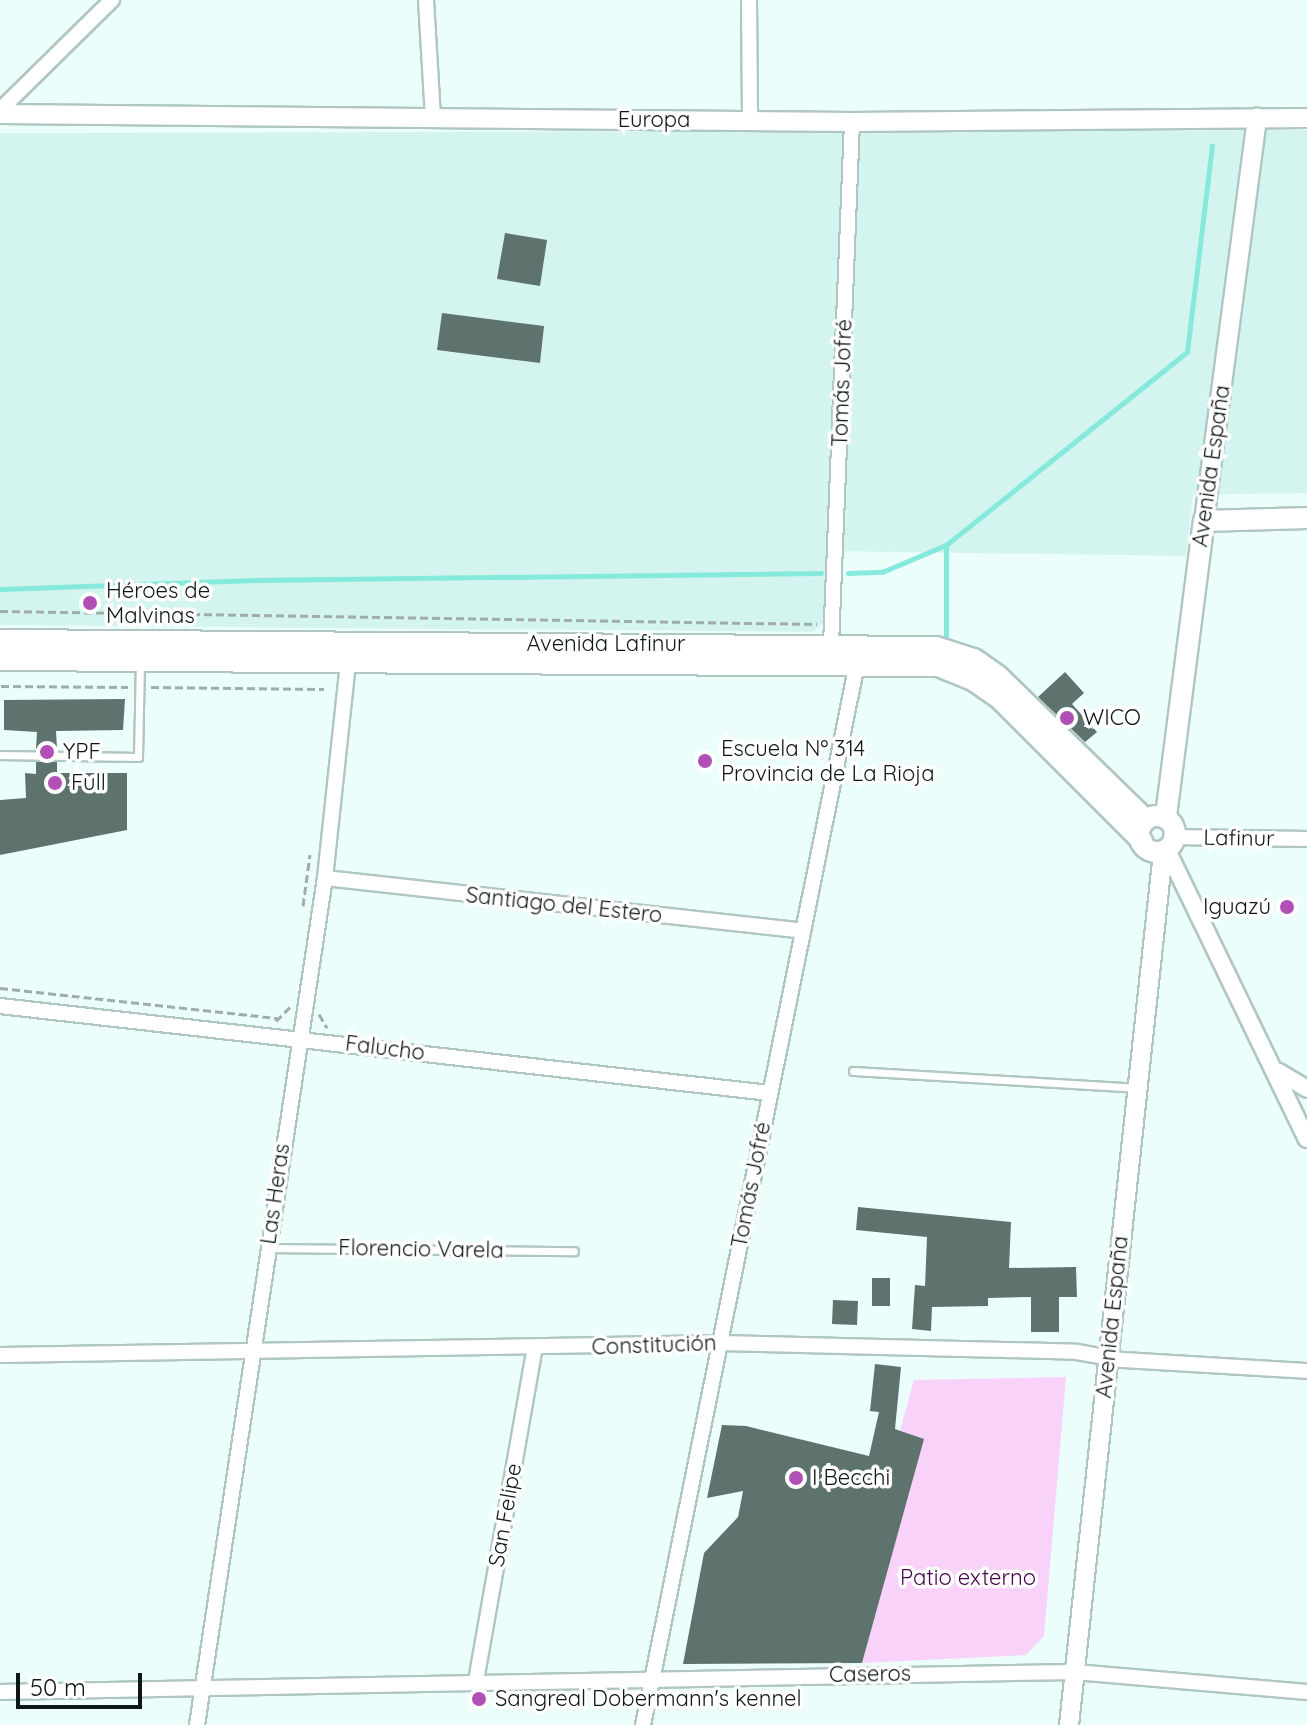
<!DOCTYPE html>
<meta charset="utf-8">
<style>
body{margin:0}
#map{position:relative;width:1307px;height:1725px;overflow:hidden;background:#ecfefb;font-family:Quicksand,sans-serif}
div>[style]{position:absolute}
.built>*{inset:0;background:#d4f5ef}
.green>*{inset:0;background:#f9d2fa}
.stream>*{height:5px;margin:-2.5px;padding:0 2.5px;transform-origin:2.5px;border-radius:2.5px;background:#85eadb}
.building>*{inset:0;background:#5e726e}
.path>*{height:3px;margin-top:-1.5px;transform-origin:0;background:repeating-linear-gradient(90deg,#9eacaa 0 8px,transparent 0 12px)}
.roads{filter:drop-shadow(2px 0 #b0c6c2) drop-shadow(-2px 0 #b0c6c2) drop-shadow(0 2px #b0c6c2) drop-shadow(0 -2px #b0c6c2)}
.service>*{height:7px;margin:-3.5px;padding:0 3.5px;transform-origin:3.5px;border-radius:3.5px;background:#fff}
.minor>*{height:14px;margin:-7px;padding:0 7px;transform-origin:7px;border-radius:7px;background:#fff}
.tertiary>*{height:16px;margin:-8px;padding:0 8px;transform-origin:8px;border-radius:8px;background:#fff}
.secondary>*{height:18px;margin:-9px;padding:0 9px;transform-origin:9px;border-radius:9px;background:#fff}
.primary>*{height:20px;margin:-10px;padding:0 10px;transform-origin:10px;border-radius:10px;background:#fff}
.primary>.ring{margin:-10px;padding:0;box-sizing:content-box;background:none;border:20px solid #fff;border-radius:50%}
.dots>*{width:22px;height:22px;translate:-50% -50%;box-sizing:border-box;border:4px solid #fff;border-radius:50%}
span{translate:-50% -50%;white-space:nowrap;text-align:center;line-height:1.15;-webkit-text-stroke:7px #fff;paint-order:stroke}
.street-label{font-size:22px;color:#0f1716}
.poi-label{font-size:22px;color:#0f1716}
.left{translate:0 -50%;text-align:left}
.right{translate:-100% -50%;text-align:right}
.park-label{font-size:22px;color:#47044c}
.scale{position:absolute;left:16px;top:1673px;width:126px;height:36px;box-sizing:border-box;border:4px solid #0f1716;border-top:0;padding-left:10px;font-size:24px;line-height:28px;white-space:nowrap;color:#0f1716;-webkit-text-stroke:6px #fff;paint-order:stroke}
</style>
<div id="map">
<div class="built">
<i style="clip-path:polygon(1307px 130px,1307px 493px,1193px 495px,1186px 556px,829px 551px,825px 622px,813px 632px,0 625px,0 133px)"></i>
</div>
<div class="green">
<i style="clip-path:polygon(1066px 1377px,1044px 1636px,1026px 1655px,862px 1663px,923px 1439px,900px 1430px,914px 1380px)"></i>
</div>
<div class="stream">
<i style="left:848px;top:573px;width:34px;rotate:-2deg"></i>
<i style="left:882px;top:572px;width:69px;rotate:-22.9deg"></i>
<i style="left:946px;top:545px;width:309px;rotate:-38.7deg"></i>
<i style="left:1187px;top:352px;width:208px;rotate:-83.1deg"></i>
<i style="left:0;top:589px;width:256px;rotate:-2deg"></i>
<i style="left:256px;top:580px;width:565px;rotate:-0.71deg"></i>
<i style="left:946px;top:644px;width:99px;rotate:-90deg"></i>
</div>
<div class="building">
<i style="clip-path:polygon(505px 233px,547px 240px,540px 286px,497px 279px)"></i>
<i style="clip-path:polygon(442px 313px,544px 326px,540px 363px,437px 350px)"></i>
<i style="clip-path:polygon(1065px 672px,1084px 693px,1072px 704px,1097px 732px,1085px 742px,1038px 697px)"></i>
<i style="clip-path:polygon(125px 699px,123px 730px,56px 731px,57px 749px,36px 749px,37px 732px,4px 730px,4px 700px)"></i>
<i style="clip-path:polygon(36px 762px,57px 762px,57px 773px,127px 773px,127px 830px,0 855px,0 800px,26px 798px,25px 773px,36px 774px)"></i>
<i style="clip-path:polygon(858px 1207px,1011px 1222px,1009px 1268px,1076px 1267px,1077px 1297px,1059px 1297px,1059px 1332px,1031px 1332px,1031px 1297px,988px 1298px,988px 1306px,932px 1307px,931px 1331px,912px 1329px,915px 1285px,925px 1286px,927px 1237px,856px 1230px)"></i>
<i style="clip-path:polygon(872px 1278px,890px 1278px,890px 1306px,872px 1306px)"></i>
<i style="clip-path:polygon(833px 1300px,858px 1301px,857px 1325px,832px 1324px)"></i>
<i style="clip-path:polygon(875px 1364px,901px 1367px,895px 1429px,924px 1439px,862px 1663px,683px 1664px,704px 1553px,738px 1517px,743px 1491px,707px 1498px,722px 1425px,746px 1426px,869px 1456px,879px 1412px,870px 1411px)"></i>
</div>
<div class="path">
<i style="left:0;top:611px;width:817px;rotate:0.91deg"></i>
<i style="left:1px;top:686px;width:127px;rotate:0.5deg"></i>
<i style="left:151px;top:687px;width:173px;rotate:0.7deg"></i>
<i style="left:303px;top:906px;width:52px;rotate:-82.3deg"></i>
<i style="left:0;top:988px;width:279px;rotate:6.2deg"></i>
<i style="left:319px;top:1014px;width:16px;rotate:60deg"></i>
<i style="left:276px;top:1021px;width:20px;rotate:-45deg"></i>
</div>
<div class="roads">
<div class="service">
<i style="left:0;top:755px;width:138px;rotate:0.8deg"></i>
<i style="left:138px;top:757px;width:92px;rotate:-88.8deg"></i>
<i style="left:853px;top:1071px;width:284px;rotate:3.4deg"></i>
<i style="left:270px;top:1248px;width:304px;rotate:0.6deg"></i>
</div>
<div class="minor">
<i style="left:426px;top:0;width:119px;rotate:86.6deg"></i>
<i style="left:749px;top:0;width:121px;rotate:89.5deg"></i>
<i style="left:0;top:110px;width:157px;rotate:-44.5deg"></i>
<i style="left:831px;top:645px;width:523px;rotate:-87.7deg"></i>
<i style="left:1171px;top:837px;width:136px;rotate:0.8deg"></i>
<i style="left:325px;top:878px;width:481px;rotate:6.3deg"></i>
<i style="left:0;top:1006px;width:774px;rotate:6.45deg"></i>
<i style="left:0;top:1355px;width:721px;rotate:-0.95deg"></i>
<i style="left:721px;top:1343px;width:356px;rotate:1.4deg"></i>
<i style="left:1077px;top:1352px;width:46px;rotate:10.1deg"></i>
<i style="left:1122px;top:1360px;width:185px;rotate:3.4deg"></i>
<i style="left:476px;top:1681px;width:338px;rotate:-80deg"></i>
<i style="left:0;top:1692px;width:1075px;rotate:-1.07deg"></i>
<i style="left:1075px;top:1672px;width:233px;rotate:4.9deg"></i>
<i style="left:197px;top:1725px;width:857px;rotate:-81.41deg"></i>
<i style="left:325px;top:878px;width:216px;rotate:-83.9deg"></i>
<i style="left:643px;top:1725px;width:1087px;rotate:-78.6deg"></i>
</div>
<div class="tertiary">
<i style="left:1167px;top:850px;width:321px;rotate:64.2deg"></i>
<i style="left:1279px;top:1072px;width:33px;rotate:31deg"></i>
</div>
<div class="secondary">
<i style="left:0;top:114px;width:852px;rotate:0.54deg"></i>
<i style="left:852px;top:122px;width:455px;rotate:-0.5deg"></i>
<i style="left:1204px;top:521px;width:407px;rotate:-82.5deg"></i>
<i style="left:1069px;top:1725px;width:878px;rotate:-83.85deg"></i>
</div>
<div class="primary">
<i style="left:0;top:640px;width:936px;rotate:0.43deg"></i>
<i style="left:936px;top:647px;width:40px;rotate:18deg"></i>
<i style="left:974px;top:659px;width:29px;rotate:35deg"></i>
<i style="left:998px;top:676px;width:206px;rotate:44.2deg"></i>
<i style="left:0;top:660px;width:938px;rotate:0.37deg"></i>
<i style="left:938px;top:666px;width:38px;rotate:22deg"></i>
<i style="left:973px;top:680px;width:33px;rotate:35deg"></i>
<i style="left:1000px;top:699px;width:201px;rotate:45deg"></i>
<i style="left:1166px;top:816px;width:297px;rotate:-82.7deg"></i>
<i style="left:1204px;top:521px;width:103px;rotate:-1.7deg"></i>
<i class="ring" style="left:1139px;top:816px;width:16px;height:16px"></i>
</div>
</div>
<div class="dots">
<i style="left:90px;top:603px;background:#b04fb6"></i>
<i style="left:1067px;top:718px;background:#b04fb6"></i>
<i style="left:47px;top:752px;background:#b04fb6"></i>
<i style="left:705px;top:761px;background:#b04fb6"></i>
<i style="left:55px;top:783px;background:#b04fb6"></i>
<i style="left:1287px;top:907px;background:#b04fb6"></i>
<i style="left:796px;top:1478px;background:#b04fb6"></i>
<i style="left:479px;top:1699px;background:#b04fb6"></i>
</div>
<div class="street-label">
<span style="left:654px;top:120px">Europa</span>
<span style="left:842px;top:383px;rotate:-88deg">Tomás Jofré</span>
<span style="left:1211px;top:466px;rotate:-82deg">Avenida España</span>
<span style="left:606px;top:644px">Avenida Lafinur</span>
<span style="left:1239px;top:838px;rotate:1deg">Lafinur</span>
<span style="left:564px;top:905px;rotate:6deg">Santiago del Estero</span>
<span style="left:385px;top:1048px;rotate:7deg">Falucho</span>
<span style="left:751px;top:1185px;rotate:-79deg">Tomás Jofré</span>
<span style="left:275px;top:1194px;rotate:-82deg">Las Heras</span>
<span style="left:421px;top:1249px;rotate:1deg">Florencio Varela</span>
<span style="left:1112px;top:1317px;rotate:-84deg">Avenida España</span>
<span style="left:654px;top:1345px;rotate:-2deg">Constitución</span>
<span style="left:505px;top:1515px;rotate:-80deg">San Felipe</span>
<span style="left:870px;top:1674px;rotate:-1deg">Caseros</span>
</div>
<div class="poi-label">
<span class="left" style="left:106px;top:603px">Héroes de<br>Malvinas</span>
<span class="left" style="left:1083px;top:718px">WICO</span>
<span class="left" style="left:721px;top:761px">Escuela Nº 314<br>Provincia de La Rioja</span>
<span class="left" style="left:63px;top:752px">YPF</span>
<span class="left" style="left:71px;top:783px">Full</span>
<span class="right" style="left:1271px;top:907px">Iguazú</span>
<span class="left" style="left:812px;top:1478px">I Becchi</span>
<span class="left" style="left:495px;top:1699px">Sangreal Dobermann's kennel</span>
</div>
<div class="park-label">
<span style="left:968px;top:1578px">Patio externo</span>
</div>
<div class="scale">50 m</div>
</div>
